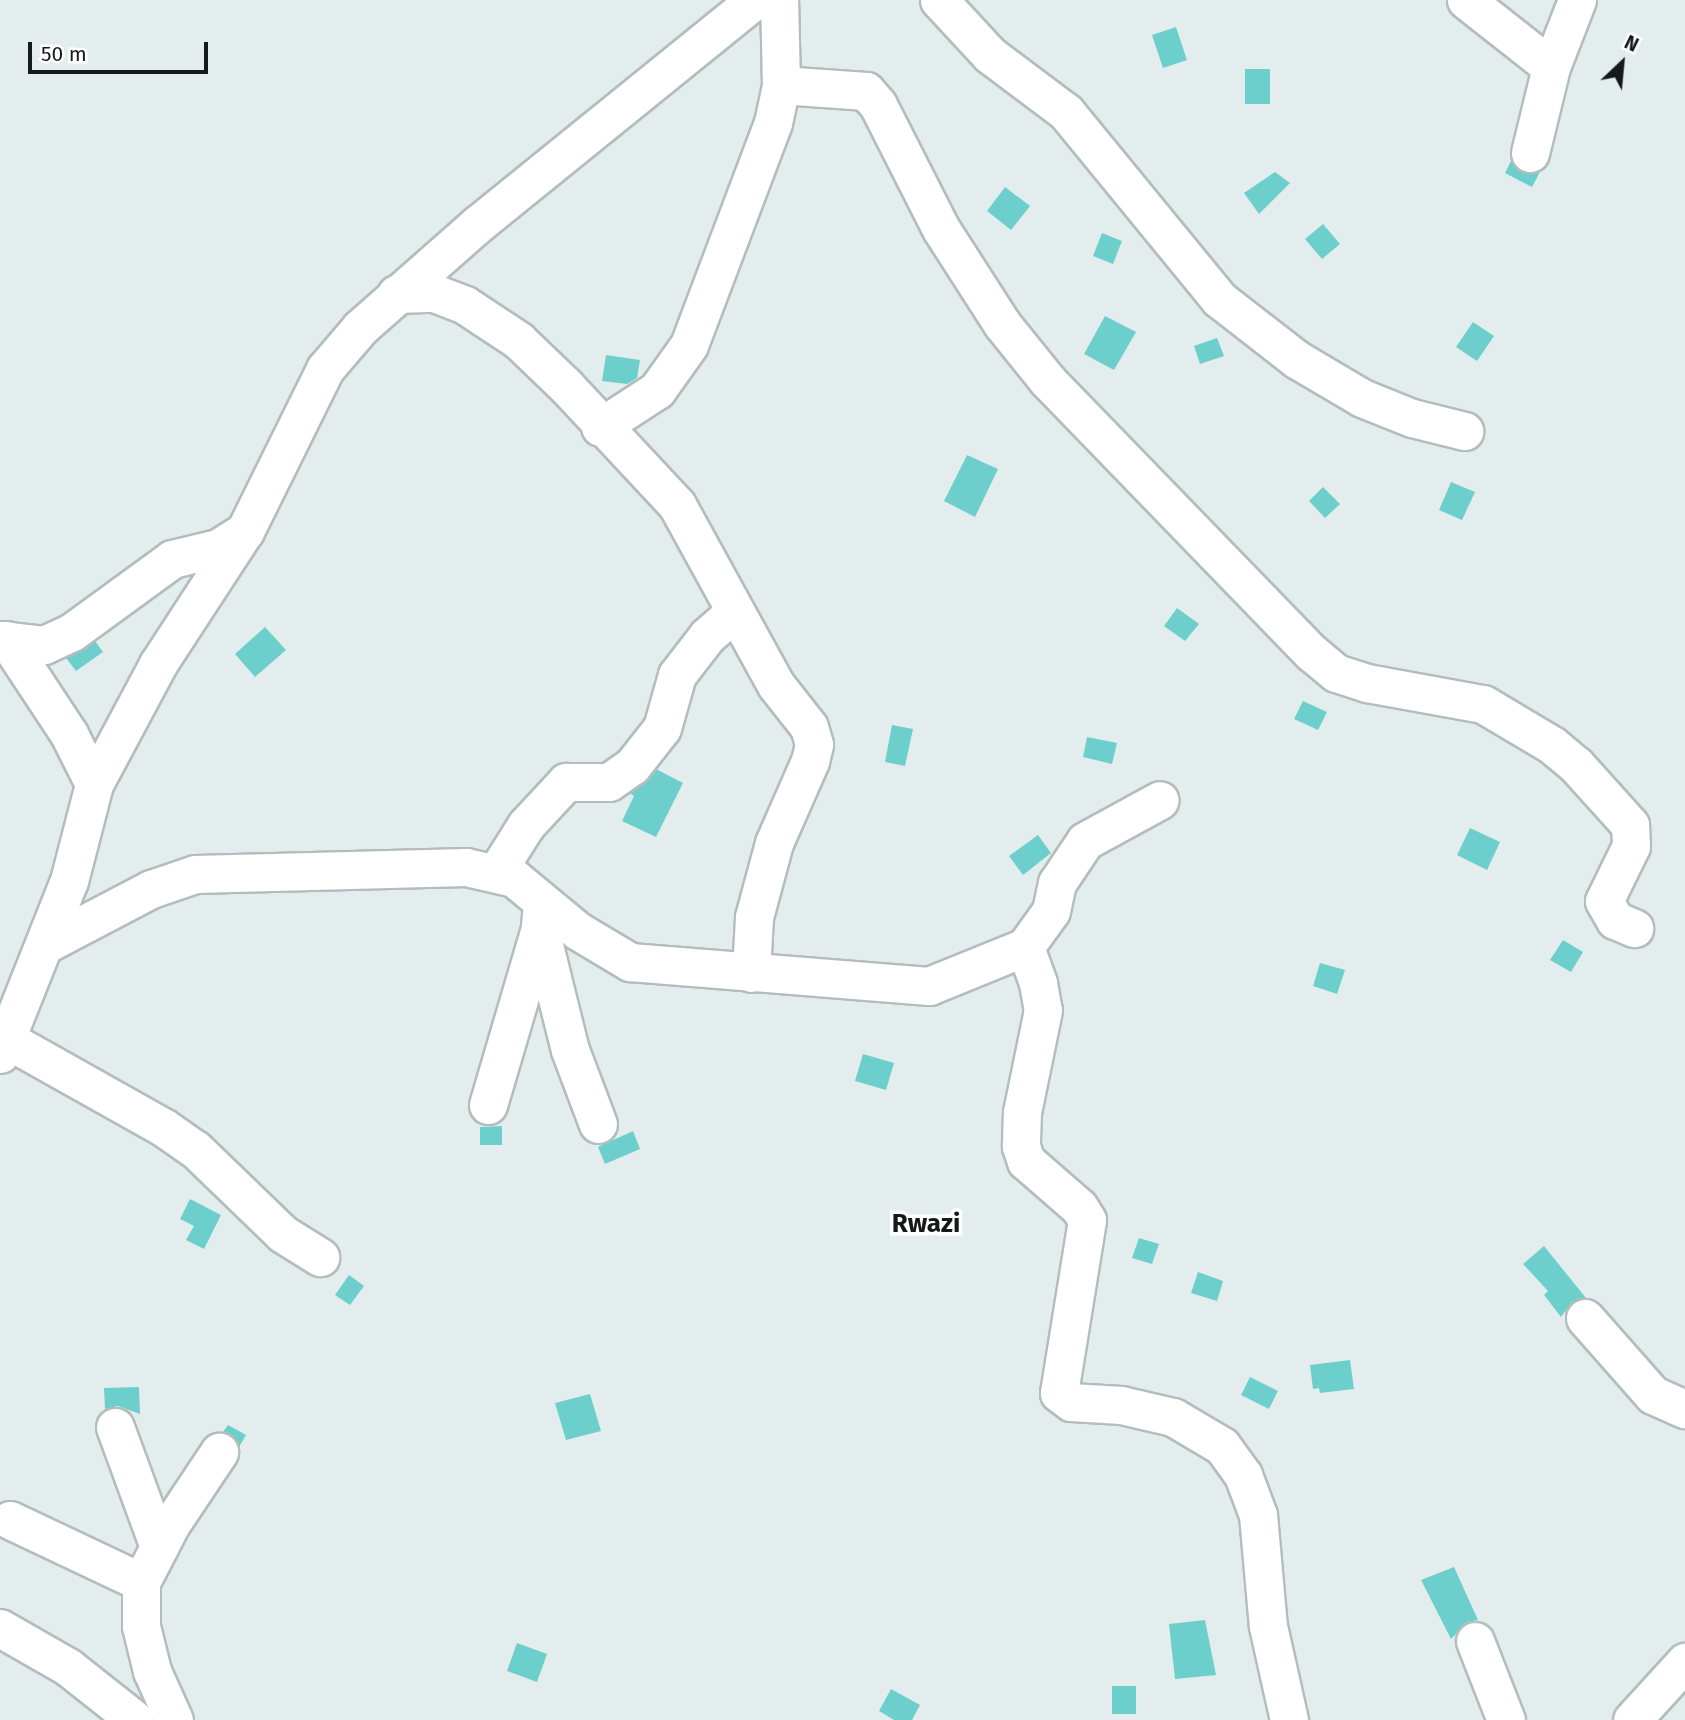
<!DOCTYPE html>
<style>
body{margin:0}
#map{position:relative;width:1685px;height:1720px;overflow:hidden;background:#e4eded;font-family:"Fira Sans",sans-serif}
div>[style]{position:absolute}
.building>*{inset:0;background:#6dcfcb}
.roads{filter:drop-shadow(2px 0 #b4bdbd) drop-shadow(-2px 0 #b4bdbd) drop-shadow(0 2px #b4bdbd) drop-shadow(0 -2px #b4bdbd)}
.minor>*{height:37px;margin:-18.5px;padding:0 18.5px;transform-origin:18.5px;border-radius:18.5px;background:#fff}
span{translate:-50% -50%;white-space:nowrap;text-align:center;line-height:1.15;-webkit-text-stroke:7px #fff;paint-order:stroke}
.quarter-label{font-size:26px;color:#161919;font-weight:700}
.north{position:absolute;left:1587px;top:28px;width:70px;height:70px;-webkit-text-stroke:5px #fff;paint-order:stroke;rotate:26deg;font-size:19px;font-weight:700;line-height:28px;text-align:center;color:#161919}
.north::after{content:'';display:block;margin:auto;width:24px;height:32px;background:#161919;clip-path:polygon(50% 0,100% 100%,50% 72%,0 100%)}
.scale{position:absolute;left:28px;top:42px;width:180px;height:32px;box-sizing:border-box;border:4px solid #161919;border-top:0;padding-left:9px;font-size:21px;line-height:24px;white-space:nowrap;color:#161919;-webkit-text-stroke:5px #fff;paint-order:stroke}
</style>
<div id="map">
<div class="building">
<i style="clip-path:polygon(1176px 27px,1187px 60px,1163px 68px,1152px 35px)"></i>
<i style="clip-path:polygon(1245px 69px,1270px 69px,1270px 104px,1245px 104px)"></i>
<i style="clip-path:polygon(1511px 161px,1524px 173px,1541px 170px,1532px 187px,1505px 173px)"></i>
<i style="clip-path:polygon(1275px 172px,1290px 183px,1259px 214px,1244px 193px)"></i>
<i style="clip-path:polygon(1005px 187px,1030px 206px,1011px 230px,987px 211px)"></i>
<i style="clip-path:polygon(1323px 224px,1340px 244px,1322px 259px,1305px 239px)"></i>
<i style="clip-path:polygon(1102px 233px,1122px 241px,1113px 264px,1093px 256px)"></i>
<i style="clip-path:polygon(1105px 316px,1136px 332px,1114px 370px,1084px 354px)"></i>
<i style="clip-path:polygon(1473px 322px,1494px 336px,1477px 361px,1456px 347px)"></i>
<i style="clip-path:polygon(1217px 338px,1224px 356px,1200px 364px,1194px 346px)"></i>
<i style="clip-path:polygon(606px 355px,640px 360px,637px 378px,627px 384px,602px 381px)"></i>
<i style="clip-path:polygon(967px 455px,998px 469px,975px 517px,944px 501px)"></i>
<i style="clip-path:polygon(1451px 482px,1475px 492px,1462px 520px,1439px 510px)"></i>
<i style="clip-path:polygon(1323px 487px,1340px 504px,1325px 518px,1309px 501px)"></i>
<i style="clip-path:polygon(1177px 608px,1199px 624px,1185px 641px,1164px 626px)"></i>
<i style="clip-path:polygon(265px 627px,286px 650px,255px 677px,235px 654px)"></i>
<i style="clip-path:polygon(95px 641px,103px 652px,76px 671px,66px 658px)"></i>
<i style="clip-path:polygon(1303px 701px,1327px 712px,1318px 730px,1294px 719px)"></i>
<i style="clip-path:polygon(892px 725px,913px 729px,905px 766px,885px 762px)"></i>
<i style="clip-path:polygon(1087px 737px,1117px 743px,1112px 764px,1083px 757px)"></i>
<i style="clip-path:polygon(656px 769px,683px 783px,656px 837px,622px 821px,634px 796px,629px 793px)"></i>
<i style="clip-path:polygon(1470px 828px,1500px 842px,1487px 870px,1457px 855px)"></i>
<i style="clip-path:polygon(1038px 835px,1051px 853px,1023px 875px,1009px 856px)"></i>
<i style="clip-path:polygon(1563px 940px,1583px 952px,1571px 972px,1550px 960px)"></i>
<i style="clip-path:polygon(1320px 963px,1345px 970px,1337px 994px,1313px 986px)"></i>
<i style="clip-path:polygon(863px 1054px,894px 1063px,886px 1090px,855px 1081px)"></i>
<i style="clip-path:polygon(502px 1126px,502px 1145px,480px 1145px,480px 1127px)"></i>
<i style="clip-path:polygon(633px 1131px,640px 1149px,605px 1164px,598px 1147px)"></i>
<i style="clip-path:polygon(190px 1199px,221px 1215px,204px 1249px,186px 1240px,194px 1226px,180px 1219px)"></i>
<i style="clip-path:polygon(1139px 1238px,1159px 1244px,1152px 1264px,1132px 1258px)"></i>
<i style="clip-path:polygon(1544px 1246px,1586px 1298px,1572px 1302px,1561px 1317px,1544px 1295px,1548px 1291px,1523px 1264px)"></i>
<i style="clip-path:polygon(1198px 1272px,1223px 1281px,1217px 1301px,1191px 1293px)"></i>
<i style="clip-path:polygon(349px 1275px,364px 1286px,350px 1305px,335px 1295px)"></i>
<i style="clip-path:polygon(1350px 1360px,1354px 1389px,1320px 1393px,1319px 1388px,1313px 1389px,1310px 1365px)"></i>
<i style="clip-path:polygon(1250px 1377px,1278px 1391px,1269px 1409px,1241px 1395px)"></i>
<i style="clip-path:polygon(139px 1387px,140px 1414px,118px 1406px,105px 1409px,104px 1388px)"></i>
<i style="clip-path:polygon(590px 1394px,601px 1431px,566px 1440px,555px 1403px)"></i>
<i style="clip-path:polygon(228px 1425px,246px 1435px,239px 1447px,223px 1432px)"></i>
<i style="clip-path:polygon(1454px 1567px,1478px 1620px,1467px 1622px,1451px 1639px,1421px 1580px)"></i>
<i style="clip-path:polygon(1205px 1620px,1216px 1675px,1175px 1679px,1169px 1624px)"></i>
<i style="clip-path:polygon(517px 1643px,547px 1654px,537px 1682px,507px 1671px)"></i>
<i style="clip-path:polygon(1112px 1686px,1136px 1686px,1136px 1714px,1112px 1714px)"></i>
<i style="clip-path:polygon(891px 1689px,920px 1705px,912px 1720px,894px 1720px,879px 1711px)"></i>
</div>
<div class="roads">
<div class="minor">
<i style="left:939px;top:0;width:75px;rotate:47.2deg"></i>
<i style="left:990px;top:55px;width:95px;rotate:36.9deg"></i>
<i style="left:1066px;top:112px;width:242px;rotate:50.7deg"></i>
<i style="left:1219px;top:299px;width:98px;rotate:37.9deg"></i>
<i style="left:1296px;top:359px;width:77px;rotate:30.6deg"></i>
<i style="left:1362px;top:398px;width:54px;rotate:21.8deg"></i>
<i style="left:1412px;top:418px;width:54px;rotate:14deg"></i>
<i style="left:1466px;top:0;width:108px;rotate:38.2deg"></i>
<i style="left:781px;top:85px;width:85px;rotate:4deg"></i>
<i style="left:866px;top:91px;width:18px;rotate:49deg"></i>
<i style="left:878px;top:105px;width:139px;rotate:63.1deg"></i>
<i style="left:941px;top:229px;width:113px;rotate:57.3deg"></i>
<i style="left:1002px;top:324px;width:73px;rotate:51.1deg"></i>
<i style="left:1048px;top:381px;width:379px;rotate:45.9deg"></i>
<i style="left:1312px;top:653px;width:31px;rotate:40deg"></i>
<i style="left:1336px;top:673px;width:33px;rotate:18deg"></i>
<i style="left:1367px;top:683px;width:118px;rotate:10.3deg"></i>
<i style="left:1483px;top:704px;width:80px;rotate:30.7deg"></i>
<i style="left:1552px;top:745px;width:31px;rotate:40deg"></i>
<i style="left:1576px;top:765px;width:81px;rotate:48deg"></i>
<i style="left:1630px;top:825px;width:21px;rotate:87deg"></i>
<i style="left:1631px;top:846px;width:61px;rotate:116.1deg"></i>
<i style="left:1604px;top:901px;width:22px;rotate:60deg"></i>
<i style="left:1615px;top:920px;width:21px;rotate:23deg"></i>
<i style="left:1530px;top:153px;width:89px;rotate:-76.3deg"></i>
<i style="left:1551px;top:67px;width:72px;rotate:-68.8deg"></i>
<i style="left:396px;top:294px;width:38px;rotate:-2deg"></i>
<i style="left:434px;top:293px;width:33px;rotate:21deg"></i>
<i style="left:465px;top:305px;width:64px;rotate:33.4deg"></i>
<i style="left:518px;top:340px;width:66px;rotate:43.8deg"></i>
<i style="left:566px;top:386px;width:163px;rotate:47deg"></i>
<i style="left:677px;top:505px;width:205px;rotate:61.2deg"></i>
<i style="left:776px;top:685px;width:53px;rotate:51.8deg"></i>
<i style="left:809px;top:727px;width:18px;rotate:74deg"></i>
<i style="left:814px;top:744px;width:17px;rotate:103deg"></i>
<i style="left:810px;top:761px;width:90px;rotate:113.7deg"></i>
<i style="left:774px;top:843px;width:77px;rotate:105.1deg"></i>
<i style="left:754px;top:917px;width:56px;rotate:93.1deg"></i>
<i style="left:600px;top:427px;width:68px;rotate:-33deg"></i>
<i style="left:657px;top:390px;width:55px;rotate:-54.6deg"></i>
<i style="left:689px;top:345px;width:237px;rotate:-69.3deg"></i>
<i style="left:773px;top:123px;width:39px;rotate:-78deg"></i>
<i style="left:781px;top:85px;width:85px;rotate:-91.3deg"></i>
<i style="left:0;top:640px;width:44px;rotate:6.5deg"></i>
<i style="left:44px;top:645px;width:31px;rotate:-25deg"></i>
<i style="left:72px;top:632px;width:124px;rotate:-36.1deg"></i>
<i style="left:172px;top:559px;width:47px;rotate:-13.4deg"></i>
<i style="left:218px;top:548px;width:32px;rotate:-32deg"></i>
<i style="left:245px;top:531px;width:181px;rotate:-63.7deg"></i>
<i style="left:325px;top:369px;width:54px;rotate:-49.5deg"></i>
<i style="left:360px;top:328px;width:157px;rotate:-41.4deg"></i>
<i style="left:478px;top:224px;width:356px;rotate:-39deg"></i>
<i style="left:7px;top:640px;width:113px;rotate:56.6deg"></i>
<i style="left:69px;top:734px;width:56px;rotate:63.4deg"></i>
<i style="left:497px;top:871px;width:54px;rotate:-57.8deg"></i>
<i style="left:526px;top:825px;width:59px;rotate:-47.1deg"></i>
<i style="left:566px;top:782px;width:43px"></i>
<i style="left:609px;top:782px;width:28px;rotate:-35deg"></i>
<i style="left:632px;top:766px;width:48px;rotate:-51.7deg"></i>
<i style="left:662px;top:728px;width:55px;rotate:-74.2deg"></i>
<i style="left:677px;top:675px;width:49px;rotate:-52.4deg"></i>
<i style="left:707px;top:636px;width:37px;rotate:-41deg"></i>
<i style="left:542px;top:903px;width:25px;rotate:95deg"></i>
<i style="left:540px;top:928px;width:51px;rotate:76.5deg"></i>
<i style="left:552px;top:978px;width:74px;rotate:76deg"></i>
<i style="left:570px;top:1050px;width:79px;rotate:69.3deg"></i>
<i style="left:44px;top:945px;width:121px;rotate:-27.6deg"></i>
<i style="left:151px;top:889px;width:46px;rotate:-18.8deg"></i>
<i style="left:195px;top:874px;width:271px;rotate:-1.5deg"></i>
<i style="left:466px;top:867px;width:49px;rotate:12.9deg"></i>
<i style="left:514px;top:878px;width:83px;rotate:39.6deg"></i>
<i style="left:578px;top:931px;width:61px;rotate:30.8deg"></i>
<i style="left:630px;top:962px;width:300px;rotate:4.6deg"></i>
<i style="left:929px;top:986px;width:104px;rotate:-22.1deg"></i>
<i style="left:1025px;top:947px;width:44px;rotate:-54.2deg"></i>
<i style="left:1051px;top:911px;width:29px;rotate:-78deg"></i>
<i style="left:1057px;top:883px;width:50px;rotate:-56.3deg"></i>
<i style="left:1085px;top:841px;width:85px;rotate:-28.7deg"></i>
<i style="left:1025px;top:947px;width:38px;rotate:70deg"></i>
<i style="left:1038px;top:983px;width:27px;rotate:80deg"></i>
<i style="left:1043px;top:1010px;width:104px;rotate:101.6deg"></i>
<i style="left:1022px;top:1112px;width:34px;rotate:92deg"></i>
<i style="left:1021px;top:1146px;width:16px;rotate:72deg"></i>
<i style="left:1026px;top:1161px;width:70px;rotate:41deg"></i>
<i style="left:1079px;top:1207px;width:15px;rotate:58deg"></i>
<i style="left:1087px;top:1220px;width:175px;rotate:99.2deg"></i>
<i style="left:1059px;top:1393px;width:15px;rotate:37deg"></i>
<i style="left:1071px;top:1402px;width:50px;rotate:3.4deg"></i>
<i style="left:1121px;top:1405px;width:53px;rotate:13deg"></i>
<i style="left:1173px;top:1417px;width:57px;rotate:30.6deg"></i>
<i style="left:1222px;top:1446px;width:36px;rotate:54deg"></i>
<i style="left:1243px;top:1475px;width:43px;rotate:69.4deg"></i>
<i style="left:1258px;top:1515px;width:111px;rotate:84.9deg"></i>
<i style="left:1268px;top:1626px;width:96px;rotate:77.4deg"></i>
<i style="left:6px;top:1039px;width:180px;rotate:29.3deg"></i>
<i style="left:163px;top:1127px;width:39px;rotate:35deg"></i>
<i style="left:195px;top:1149px;width:122px;rotate:44deg"></i>
<i style="left:283px;top:1234px;width:44px;rotate:31.9deg"></i>
<i style="left:0;top:1054px;width:186px;rotate:-68.3deg"></i>
<i style="left:69px;top:881px;width:100px;rotate:-75.5deg"></i>
<i style="left:94px;top:784px;width:136px;rotate:-61.9deg"></i>
<i style="left:158px;top:664px;width:158px;rotate:-56.9deg"></i>
<i style="left:488px;top:1105px;width:184px;rotate:-73.6deg"></i>
<i style="left:1585px;top:1318px;width:103px;rotate:48.6deg"></i>
<i style="left:1653px;top:1395px;width:35px;rotate:24deg"></i>
<i style="left:115px;top:1427px;width:128px;rotate:69.9deg"></i>
<i style="left:10px;top:1520px;width:145px;rotate:25.3deg"></i>
<i style="left:0;top:1628px;width:78px;rotate:29.8deg"></i>
<i style="left:68px;top:1667px;width:85px;rotate:38.3deg"></i>
<i style="left:1475px;top:1641px;width:85px;rotate:68.6deg"></i>
<i style="left:174px;top:1720px;width:54px;rotate:-114.2deg"></i>
<i style="left:152px;top:1671px;width:46px;rotate:-103.7deg"></i>
<i style="left:141px;top:1626px;width:44px;rotate:-90deg"></i>
<i style="left:141px;top:1582px;width:65px;rotate:-62.7deg"></i>
<i style="left:171px;top:1524px;width:87px;rotate:-56.3deg"></i>
<i style="left:1632px;top:1720px;width:79px;rotate:-47.6deg"></i>
</div>
</div>
<div class="quarter-label">
<span style="left:926px;top:1224px">Rwazi</span>
</div>
<div class="north">N</div>
<div class="scale">50 m</div>
</div>
